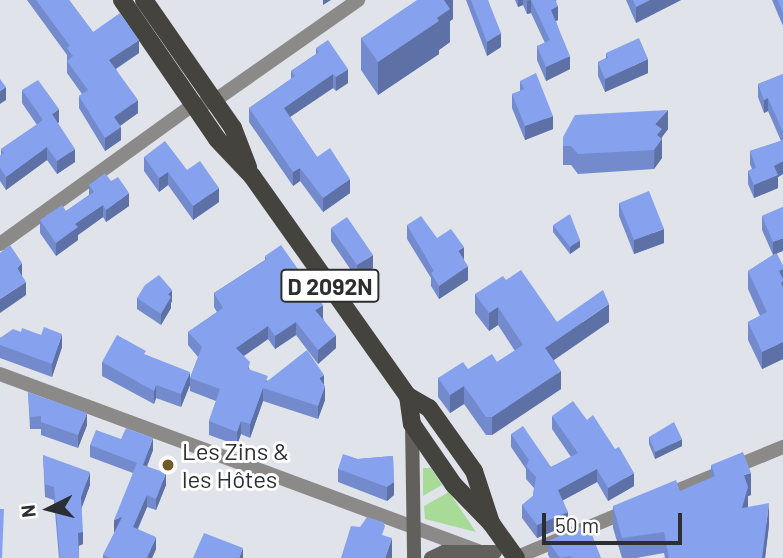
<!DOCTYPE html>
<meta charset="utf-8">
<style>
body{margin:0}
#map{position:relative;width:783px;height:558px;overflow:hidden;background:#e1e3ea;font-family:Barlow,sans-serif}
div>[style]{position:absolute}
.green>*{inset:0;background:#a8db97}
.minor>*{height:14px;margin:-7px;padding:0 7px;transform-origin:7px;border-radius:7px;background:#8b8a88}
.secondary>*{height:14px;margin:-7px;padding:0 7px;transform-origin:7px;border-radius:7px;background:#61605c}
.primary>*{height:18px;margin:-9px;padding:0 9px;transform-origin:9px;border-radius:9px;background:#44433e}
.wall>*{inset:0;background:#738bcd}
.shaded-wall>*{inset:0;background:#5e71a7}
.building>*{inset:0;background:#86a2ee}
.dots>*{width:19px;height:19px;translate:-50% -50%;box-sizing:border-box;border:4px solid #fff;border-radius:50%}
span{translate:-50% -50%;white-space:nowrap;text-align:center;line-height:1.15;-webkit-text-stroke:6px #fff;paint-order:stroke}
.shield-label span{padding:2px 5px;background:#fff;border:2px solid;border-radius:5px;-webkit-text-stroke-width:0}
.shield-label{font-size:23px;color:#2d2e31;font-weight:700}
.poi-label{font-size:24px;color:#2d2e31}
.left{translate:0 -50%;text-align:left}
.north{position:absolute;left:14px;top:474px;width:70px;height:70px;-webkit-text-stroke:5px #fff;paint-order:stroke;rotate:264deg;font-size:19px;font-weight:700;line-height:28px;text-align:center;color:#2d2e31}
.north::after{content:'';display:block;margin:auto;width:24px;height:32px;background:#2d2e31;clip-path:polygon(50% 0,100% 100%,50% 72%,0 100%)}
.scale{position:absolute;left:542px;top:513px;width:140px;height:32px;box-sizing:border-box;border:4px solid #2d2e31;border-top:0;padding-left:9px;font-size:21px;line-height:24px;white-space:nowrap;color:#2d2e31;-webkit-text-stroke:5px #fff;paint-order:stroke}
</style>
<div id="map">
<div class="green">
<i style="clip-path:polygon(423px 468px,431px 468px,442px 485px,423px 496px)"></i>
<i style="clip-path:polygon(449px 492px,476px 532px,425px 519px,424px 506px)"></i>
</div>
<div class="minor">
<i style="left:0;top:244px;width:234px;rotate:-35.8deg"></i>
<i style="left:190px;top:107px;width:25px;rotate:-14deg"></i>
<i style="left:214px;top:101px;width:176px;rotate:-35deg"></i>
<i style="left:0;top:374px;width:510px;rotate:20.32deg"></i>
<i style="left:662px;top:497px;width:131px;rotate:-22.5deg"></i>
<i style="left:515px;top:558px;width:125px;rotate:-22.7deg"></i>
</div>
<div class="secondary">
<i style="left:412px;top:424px;width:134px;rotate:89.1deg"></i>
<i style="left:431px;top:558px;width:14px;rotate:-25deg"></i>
<i style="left:444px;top:552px;width:51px"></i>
</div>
<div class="primary">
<i style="left:122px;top:0;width:168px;rotate:55.6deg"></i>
<i style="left:217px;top:139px;width:51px;rotate:46.6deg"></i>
<i style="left:252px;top:176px;width:270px;rotate:54.7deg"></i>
<i style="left:408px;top:396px;width:24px;rotate:30deg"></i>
<i style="left:429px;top:408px;width:77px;rotate:54.5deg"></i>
<i style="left:474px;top:471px;width:55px;rotate:71.9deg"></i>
<i style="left:144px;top:0;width:156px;rotate:55.2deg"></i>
<i style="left:233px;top:128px;width:42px;rotate:69deg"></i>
<i style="left:408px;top:396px;width:28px;rotate:82deg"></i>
<i style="left:412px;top:424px;width:74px;rotate:55.5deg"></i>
<i style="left:454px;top:485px;width:53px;rotate:45.8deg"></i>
<i style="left:491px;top:523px;width:43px;rotate:54.5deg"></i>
</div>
<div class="wall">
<i style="clip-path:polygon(27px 0,69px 0,93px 32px,139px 53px,116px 69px,138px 113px,120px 126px,121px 140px,105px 151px,79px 108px,79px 96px,82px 94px,67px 73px,67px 55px)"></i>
<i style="clip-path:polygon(453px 0,453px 19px,450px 21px,450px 42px,439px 50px,439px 54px,378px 95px,361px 70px,361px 38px)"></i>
<i style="clip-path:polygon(466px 0,488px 0,501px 47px,487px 56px)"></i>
<i style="clip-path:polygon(515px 0,557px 0,556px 1px,558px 20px,556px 21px,570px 69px,546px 81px,537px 60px,537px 46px,545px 43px,531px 13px,527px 14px,523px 5px,518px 7px)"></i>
<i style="clip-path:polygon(626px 0,681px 0,636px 23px)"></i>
<i style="clip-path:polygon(772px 0,783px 0,783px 26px)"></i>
<i style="clip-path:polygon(316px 48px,348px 83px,336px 91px,333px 88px,290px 117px,317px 157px,350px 193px,323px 212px,300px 181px,293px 186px,249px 122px,249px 108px,291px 79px,291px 71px,316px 54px)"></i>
<i style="clip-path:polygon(606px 53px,648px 73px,605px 92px,598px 76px,598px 62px,606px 58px)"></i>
<i style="clip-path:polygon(783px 74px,783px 174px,778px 177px,778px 188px,754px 198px,748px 184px,748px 171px,752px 169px,750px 164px,750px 151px,781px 141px,768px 111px,764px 113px,758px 97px,758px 84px)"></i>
<i style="clip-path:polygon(520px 81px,553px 129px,525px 140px,512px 108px,512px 94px,520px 91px)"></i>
<i style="clip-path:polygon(22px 90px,59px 122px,58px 123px,75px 162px,57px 174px,47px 160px,6px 190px,0 181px,0 156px,1px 155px,1px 149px,37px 125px,22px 103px)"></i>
<i style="clip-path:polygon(668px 129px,662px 137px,662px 158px,654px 169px,578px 174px,571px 165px,563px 165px,563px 137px)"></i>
<i style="clip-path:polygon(144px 157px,187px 170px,219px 202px,193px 220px,168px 185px,159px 192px,144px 171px)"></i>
<i style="clip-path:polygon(89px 185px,129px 206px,106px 222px,103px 217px,78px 235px,78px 240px,56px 256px,40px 233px,40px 220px,66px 211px,89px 195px)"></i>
<i style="clip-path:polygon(619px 203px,664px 243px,634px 254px,619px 216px)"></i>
<i style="clip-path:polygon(783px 207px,777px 254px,783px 266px,783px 359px,762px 369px,748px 340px,748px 322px,760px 316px,748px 289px,748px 271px,773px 255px,762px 230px,762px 216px)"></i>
<i style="clip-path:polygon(407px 225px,437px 238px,464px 260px,468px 280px,439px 299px,431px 286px,431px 278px,407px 239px)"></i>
<i style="clip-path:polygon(553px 225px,580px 247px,570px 254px,553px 232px)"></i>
<i style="clip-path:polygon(331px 228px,373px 268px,357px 279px,331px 241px)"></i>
<i style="clip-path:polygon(265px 256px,323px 318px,336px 348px,318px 364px,296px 335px,275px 349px,268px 339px,244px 356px,250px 370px,268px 381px,324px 385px,325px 400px,318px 419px,263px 401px,250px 438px,241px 434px,237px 445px,209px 435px,209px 421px,216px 401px,190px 391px,190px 385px,181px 407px,156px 398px,154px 404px,102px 376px,102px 362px,146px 355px,190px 378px,198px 357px,188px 345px,188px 332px,217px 312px,214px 307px,214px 293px,265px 260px)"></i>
<i style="clip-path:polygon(506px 280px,557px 322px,609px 322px,554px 360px,561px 389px,492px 435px,486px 435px,464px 404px,450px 413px,438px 397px,438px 378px,497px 362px,515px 351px,498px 325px,489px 331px,475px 313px,475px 294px)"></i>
<i style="clip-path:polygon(137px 298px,172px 301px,171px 303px,171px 308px,161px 325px,137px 309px)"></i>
<i style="clip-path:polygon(21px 332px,41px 335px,62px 347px,52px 377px,0 358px,0 338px)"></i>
<i style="clip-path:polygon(28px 392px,87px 425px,78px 448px,41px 435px,41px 429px,30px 429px)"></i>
<i style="clip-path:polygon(552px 416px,634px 486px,608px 501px,597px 482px,563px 500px,568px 525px,537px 538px,522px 518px,522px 505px,533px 496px,534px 488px,526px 479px,526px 469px,511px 447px,511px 434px,551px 467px,571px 457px,552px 429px)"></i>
<i style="clip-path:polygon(649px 437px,682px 446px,655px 459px,649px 444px)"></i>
<i style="clip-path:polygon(90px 445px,153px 450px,147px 466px,166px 485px,156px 510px,147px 507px,138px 529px,156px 549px,152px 558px,103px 558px,103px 555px,115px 532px,114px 532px,133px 473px,90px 457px)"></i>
<i style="clip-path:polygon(43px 455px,90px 485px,81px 508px,83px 544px,79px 546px,79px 558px,59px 558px,54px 500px,45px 497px)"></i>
<i style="clip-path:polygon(393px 456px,394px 495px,387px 501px,338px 482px,338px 469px,358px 459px)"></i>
<i style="clip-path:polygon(711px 465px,751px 495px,748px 496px,748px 507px,769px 525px,765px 558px,665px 558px,664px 553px,636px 558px,622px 558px,613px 528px,613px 506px,680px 491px,711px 478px)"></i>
<i style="clip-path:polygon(548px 541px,601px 558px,550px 558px,548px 555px)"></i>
</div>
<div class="shaded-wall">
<i style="clip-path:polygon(323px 0,331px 0,323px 5px)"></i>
<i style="clip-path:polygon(441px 0,453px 0,453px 19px,450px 21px,450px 42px,439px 50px,439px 54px,378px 95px,378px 62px)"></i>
<i style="clip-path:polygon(518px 0,523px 0,523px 5px,518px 7px)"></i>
<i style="clip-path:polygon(531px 0,531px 13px,527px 14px,527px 1px)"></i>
<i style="clip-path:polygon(650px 0,681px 0,636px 23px,636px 7px)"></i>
<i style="clip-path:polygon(558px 6px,558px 20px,551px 23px,551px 10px)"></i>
<i style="clip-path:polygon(501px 33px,501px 47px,487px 56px,487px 42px)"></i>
<i style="clip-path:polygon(139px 40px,139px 53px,109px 73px,109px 60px)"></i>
<i style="clip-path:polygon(570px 56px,570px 69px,546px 81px,546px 67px)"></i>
<i style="clip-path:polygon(648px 59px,648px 73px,605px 92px,605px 79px)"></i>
<i style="clip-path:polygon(348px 69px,348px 83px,336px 91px,336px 77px)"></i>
<i style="clip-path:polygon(333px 74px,333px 88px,284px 121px,284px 108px)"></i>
<i style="clip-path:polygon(6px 87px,6px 100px,0 104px,0 91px)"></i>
<i style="clip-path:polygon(768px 98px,768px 111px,764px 113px,764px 100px)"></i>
<i style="clip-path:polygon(138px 100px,138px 113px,114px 130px,114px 117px)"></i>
<i style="clip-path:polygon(59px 109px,59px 122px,44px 133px,44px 120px)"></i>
<i style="clip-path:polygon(668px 110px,668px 129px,662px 137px,662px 158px,654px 169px,655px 124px)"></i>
<i style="clip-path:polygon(553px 116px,553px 129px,525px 140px,525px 126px)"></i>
<i style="clip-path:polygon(121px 127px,121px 140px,105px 151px,105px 138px)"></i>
<i style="clip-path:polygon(47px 147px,47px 160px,6px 190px,6px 177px)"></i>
<i style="clip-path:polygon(75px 149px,75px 162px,57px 174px,57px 161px)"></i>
<i style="clip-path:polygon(783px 161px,783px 174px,778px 177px,778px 188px,754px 198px,754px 185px,774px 166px)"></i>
<i style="clip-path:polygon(300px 168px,300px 181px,293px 186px,293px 172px)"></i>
<i style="clip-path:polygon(168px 172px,168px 185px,159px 192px,159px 178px)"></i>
<i style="clip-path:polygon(350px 179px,350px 193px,323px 212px,323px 198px)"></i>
<i style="clip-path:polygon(219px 188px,219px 202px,193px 220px,193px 206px)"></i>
<i style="clip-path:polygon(129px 193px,129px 206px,106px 222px,106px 210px)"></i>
<i style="clip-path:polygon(103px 205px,103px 217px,78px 235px,78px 240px,56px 256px,56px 243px,75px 224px)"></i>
<i style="clip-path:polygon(664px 229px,664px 243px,634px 254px,634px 240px)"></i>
<i style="clip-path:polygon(783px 238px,783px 251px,773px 255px,773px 242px)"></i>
<i style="clip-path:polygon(580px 240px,580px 247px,570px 254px,570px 247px)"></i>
<i style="clip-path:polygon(464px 247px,464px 260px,458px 251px)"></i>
<i style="clip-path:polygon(373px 255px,373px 268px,357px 279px,357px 265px)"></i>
<i style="clip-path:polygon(22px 263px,22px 277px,17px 268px)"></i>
<i style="clip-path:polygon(468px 266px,468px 280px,439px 299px,439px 286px)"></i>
<i style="clip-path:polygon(783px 269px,783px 299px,779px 271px)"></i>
<i style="clip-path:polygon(26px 282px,26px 295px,0 313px,0 299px)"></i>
<i style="clip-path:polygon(172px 290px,172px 301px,171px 303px,171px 308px,161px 325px,161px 314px,168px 294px)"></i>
<i style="clip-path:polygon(609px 304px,609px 322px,545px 366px,545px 348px)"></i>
<i style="clip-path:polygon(323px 305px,323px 318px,315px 324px,315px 310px)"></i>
<i style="clip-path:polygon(498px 307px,498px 325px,489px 331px,489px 313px)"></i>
<i style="clip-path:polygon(296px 322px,296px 335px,275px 349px,275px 336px)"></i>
<i style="clip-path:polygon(268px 326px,268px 339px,236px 361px,236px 348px)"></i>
<i style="clip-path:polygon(62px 334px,62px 347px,52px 377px,52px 364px)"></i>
<i style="clip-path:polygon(336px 335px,336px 348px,318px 364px,318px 350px)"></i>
<i style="clip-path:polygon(783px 342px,783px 359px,762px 369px,762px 352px)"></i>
<i style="clip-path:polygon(561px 371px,561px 389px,492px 435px,492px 417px)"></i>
<i style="clip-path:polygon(190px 372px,190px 385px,181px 407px,181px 394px)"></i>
<i style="clip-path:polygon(324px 375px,324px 388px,319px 378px)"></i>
<i style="clip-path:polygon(156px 385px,156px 398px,154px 404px,154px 391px)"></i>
<i style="clip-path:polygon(325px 386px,325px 400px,318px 419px,318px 406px)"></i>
<i style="clip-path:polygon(464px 386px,464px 404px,450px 413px,450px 395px)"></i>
<i style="clip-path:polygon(263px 388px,263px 401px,250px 438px,250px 424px)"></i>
<i style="clip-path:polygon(87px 413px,87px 425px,78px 448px,78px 435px)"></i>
<i style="clip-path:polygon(241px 421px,241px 434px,237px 445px,237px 432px)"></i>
<i style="clip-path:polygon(153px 438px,153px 450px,143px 477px,143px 465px)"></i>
<i style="clip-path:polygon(682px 439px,682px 446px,655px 459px,655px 452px)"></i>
<i style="clip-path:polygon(597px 469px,597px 482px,558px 503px,558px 490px)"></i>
<i style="clip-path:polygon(90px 472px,90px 485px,81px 510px,81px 497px)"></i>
<i style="clip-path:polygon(166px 473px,166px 485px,156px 510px,156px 499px)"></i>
<i style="clip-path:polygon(634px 473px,634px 486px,608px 501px,608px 488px)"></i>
<i style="clip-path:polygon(751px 473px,751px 495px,748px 496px,748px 509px,742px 508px,744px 475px)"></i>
<i style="clip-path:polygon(394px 482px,394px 495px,387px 501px,387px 487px)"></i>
<i style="clip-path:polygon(147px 495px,147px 507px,133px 539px,133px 527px)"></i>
<i style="clip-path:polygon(769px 503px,769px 525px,765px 558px,762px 558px)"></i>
<i style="clip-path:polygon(568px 512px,568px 525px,537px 538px,537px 525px)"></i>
<i style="clip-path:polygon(122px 517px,122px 529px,114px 532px,114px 520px)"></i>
<i style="clip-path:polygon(83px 532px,83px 544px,78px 546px,78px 533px)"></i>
<i style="clip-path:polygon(156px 537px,156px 549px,152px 558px,147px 558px)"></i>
<i style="clip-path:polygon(392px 538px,392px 558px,385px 558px)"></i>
<i style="clip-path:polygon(243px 548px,243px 558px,239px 558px)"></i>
</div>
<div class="building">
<i style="clip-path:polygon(36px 0,69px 0,93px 32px,120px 13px,139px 40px,109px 60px,138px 100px,114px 117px,121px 127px,105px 138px,79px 96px,88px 90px,67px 61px,73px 56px,67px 48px,70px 46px)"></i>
<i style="clip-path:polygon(417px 0,444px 0,450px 9px,437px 18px,439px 21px,378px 62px,361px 38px)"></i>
<i style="clip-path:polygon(471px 0,488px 0,501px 33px,487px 42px)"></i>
<i style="clip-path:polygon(531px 0,555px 0,558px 6px,551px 10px,570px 56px,546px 67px,537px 46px,550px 40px)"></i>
<i style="clip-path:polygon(633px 0,650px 0,636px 7px)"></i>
<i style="clip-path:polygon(778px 0,783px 0,783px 13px)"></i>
<i style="clip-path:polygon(639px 38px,648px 59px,605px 79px,598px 62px,608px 58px,606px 53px)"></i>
<i style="clip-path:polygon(328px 40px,348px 69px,336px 77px,333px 74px,284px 108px,317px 157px,330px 148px,350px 179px,323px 198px,300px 168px,293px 172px,249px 108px,295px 76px,291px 71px,319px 52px,316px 48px)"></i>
<i style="clip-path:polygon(536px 73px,553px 116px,525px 126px,512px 94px,524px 89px,520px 81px)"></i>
<i style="clip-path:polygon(783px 74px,783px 132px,768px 98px,764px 100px,758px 84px)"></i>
<i style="clip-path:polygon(0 79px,6px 87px,0 91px)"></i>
<i style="clip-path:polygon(38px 80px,59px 109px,44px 120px,52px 114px,75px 149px,57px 161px,47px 147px,6px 177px,0 168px,0 156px,4px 153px,1px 149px,43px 120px,22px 90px)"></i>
<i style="clip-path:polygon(668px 110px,655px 124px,662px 129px,657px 135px,662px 139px,654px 150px,578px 154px,571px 146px,563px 146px,563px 137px,575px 115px)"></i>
<i style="clip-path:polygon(783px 140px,783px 161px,774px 166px,778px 175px,754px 185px,748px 171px,756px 168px,750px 151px)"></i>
<i style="clip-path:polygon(165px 141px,187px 170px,200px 161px,219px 188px,193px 206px,168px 172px,159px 178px,144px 157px)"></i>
<i style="clip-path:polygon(105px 173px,111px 181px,118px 177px,129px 193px,106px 210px,103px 205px,75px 224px,78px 227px,56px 243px,40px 220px,62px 205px,66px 211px,94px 192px,89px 185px)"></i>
<i style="clip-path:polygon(649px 191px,664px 229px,634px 240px,619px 203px)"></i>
<i style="clip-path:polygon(783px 207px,783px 238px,773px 242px,762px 216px)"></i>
<i style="clip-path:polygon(570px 214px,580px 240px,570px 247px,553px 225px)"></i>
<i style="clip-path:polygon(421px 216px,437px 238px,451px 229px,464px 247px,458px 251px,468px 266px,439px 286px,431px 273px,434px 271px,407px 225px)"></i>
<i style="clip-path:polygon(347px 217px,373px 255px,357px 265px,331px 228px)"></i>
<i style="clip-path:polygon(10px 245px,22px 263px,17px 268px,26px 282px,0 299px,0 253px)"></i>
<i style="clip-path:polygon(281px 245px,323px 305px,315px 310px,336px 335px,318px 350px,296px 322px,275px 336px,268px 326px,236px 348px,250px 362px,248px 369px,268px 376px,265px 383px,307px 350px,324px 375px,319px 378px,325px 386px,318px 406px,263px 388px,250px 424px,241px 421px,237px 432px,209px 421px,220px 389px,190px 378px,202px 347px,188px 332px,223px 308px,214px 293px,267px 259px,265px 256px)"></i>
<i style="clip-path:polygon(776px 253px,783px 266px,783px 269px,779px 271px,783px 279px,783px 281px,781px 283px,783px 287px,783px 342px,762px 352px,748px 322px,767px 312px,748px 271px)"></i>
<i style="clip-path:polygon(521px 270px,557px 322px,603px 290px,609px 304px,545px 348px,561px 371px,492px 417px,486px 417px,464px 386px,450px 395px,438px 378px,463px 362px,468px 369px,492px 354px,497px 362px,523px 345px,498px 307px,489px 313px,475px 294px,503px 276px,506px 280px)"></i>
<i style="clip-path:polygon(159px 275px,172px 290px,168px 294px,171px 297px,161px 314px,137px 298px,145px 285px)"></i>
<i style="clip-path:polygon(44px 327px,62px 334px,52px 364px,0 345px,0 338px,13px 329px,21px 332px,22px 328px,41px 335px)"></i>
<i style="clip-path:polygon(117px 335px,146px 351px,144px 354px,190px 372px,181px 394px,156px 385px,154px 391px,102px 362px)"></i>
<i style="clip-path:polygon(28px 392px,87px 413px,78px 435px,41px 422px,41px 416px,30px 417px)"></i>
<i style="clip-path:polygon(573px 401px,587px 420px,593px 415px,615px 449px,619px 447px,634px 473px,608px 488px,597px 469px,558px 490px,568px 512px,537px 525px,522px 505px,533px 496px,536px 477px,526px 466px,529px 460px,511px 434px,523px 426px,551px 467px,578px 453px,552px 416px)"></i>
<i style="clip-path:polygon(674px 422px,682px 439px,655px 452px,649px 437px)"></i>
<i style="clip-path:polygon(126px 428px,153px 438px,143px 465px,166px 473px,156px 499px,147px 495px,133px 527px,156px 537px,147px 558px,110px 558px,103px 555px,122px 517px,114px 520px,137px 463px,90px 445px,96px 430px,121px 439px)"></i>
<i style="clip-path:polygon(743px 452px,751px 473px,744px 475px,748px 487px,742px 508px,769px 503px,762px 558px,669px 558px,664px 532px,622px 538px,613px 506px,676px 480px,680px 491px,715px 476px,711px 465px)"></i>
<i style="clip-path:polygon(343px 454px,358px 459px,393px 456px,394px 482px,387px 487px,338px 469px)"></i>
<i style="clip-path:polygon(43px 455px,90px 472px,81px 497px,83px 532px,78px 533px,79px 558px,60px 558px,54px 487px,45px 484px)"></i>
<i style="clip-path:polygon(0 509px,4px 509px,2px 558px,0 558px)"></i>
<i style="clip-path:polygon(367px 517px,383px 522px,385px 526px,382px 535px,392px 538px,385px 558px,341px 558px,351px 526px,360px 527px)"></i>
<i style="clip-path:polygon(588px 524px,601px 558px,571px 558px,571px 556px,560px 558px,548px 541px)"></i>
<i style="clip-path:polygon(204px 533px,243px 548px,239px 558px,193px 558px)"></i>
</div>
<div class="dots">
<i style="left:168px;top:465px;background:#715929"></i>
</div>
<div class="shield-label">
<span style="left:330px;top:286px">D 2092N</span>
</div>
<div class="poi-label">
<span class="left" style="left:182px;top:465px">Les Zins &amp;<br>les Hôtes</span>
</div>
<div class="north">N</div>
<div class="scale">50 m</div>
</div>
